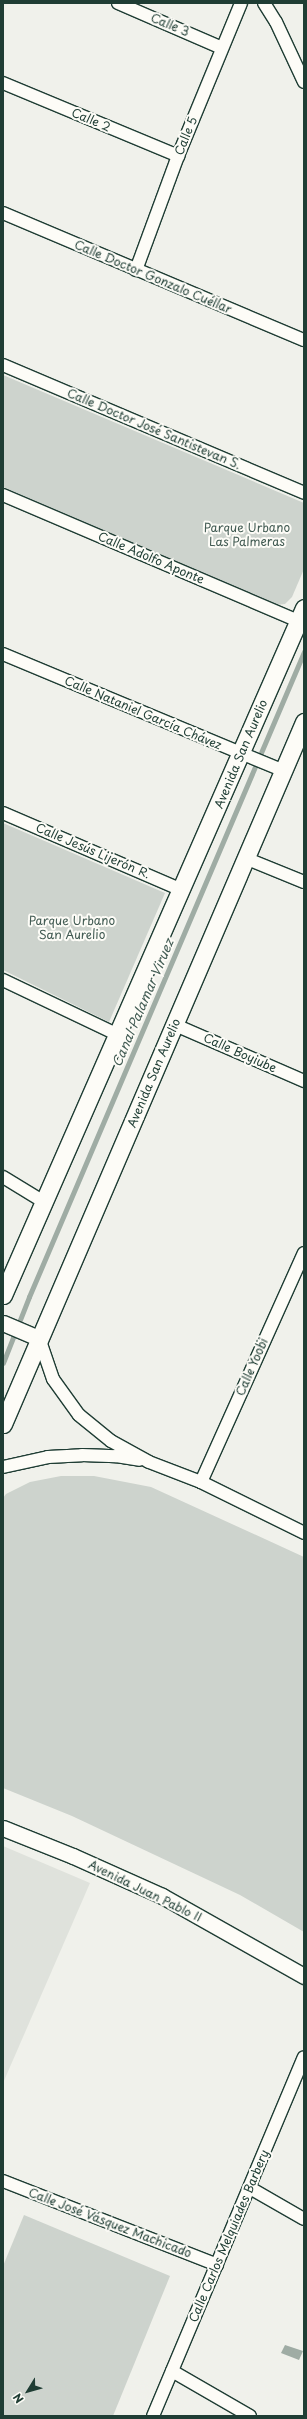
<!DOCTYPE html>
<meta charset="utf-8">
<style>
body{margin:0}
#map{position:relative;width:307px;height:2419px;overflow:hidden;background:#f0f1eb;font-family:"Playpen Sans",sans-serif}
div>[style]{position:absolute}
.built>*{inset:0;background:#dfe2dc}
.green>*{inset:0;background:#cdd3cd}
.water>*{inset:0;background:#9faca4}
.stream>*{height:4.5px;margin:-2.25px;padding:0 2.25px;transform-origin:2.25px;border-radius:2.25px;background:#9faca4}
.roads{filter:drop-shadow(1px 0 #1f3d34) drop-shadow(-1px 0 #1f3d34) drop-shadow(0 1px #1f3d34) drop-shadow(0 -1px #1f3d34)}
.minor>*{height:12px;margin:-6px;padding:0 6px;transform-origin:6px;border-radius:6px;background:#fdfcf7}
.tertiary>*{height:15px;margin:-7.5px;padding:0 7.5px;transform-origin:7.5px;border-radius:7.5px;background:#fdfcf7}
.secondary>*{height:17px;margin:-8.5px;padding:0 8.5px;transform-origin:8.5px;border-radius:8.5px;background:#fdfcf7}
span{translate:-50% -50%;white-space:nowrap;text-align:center;line-height:1.15;-webkit-text-stroke:4px #fdfcf7;paint-order:stroke}
.street-label{font-size:12px;color:#1f3d34}
.park-label{font-size:12px;color:#425b53}
.water-label{font-size:13px;color:#455e56;font-style:italic}
.frame{position:absolute;inset:0;border:4px solid #1f3d34;pointer-events:none}
.north{position:absolute;left:8px;top:2371px;width:40px;height:40px;-webkit-text-stroke:3px #fdfcf7;paint-order:stroke;rotate:233deg;font-size:11px;font-weight:700;line-height:16px;text-align:center;color:#1f3d34}
.north::after{content:'';display:block;margin:auto;width:14px;height:18px;background:#1f3d34;clip-path:polygon(50% 0,100% 100%,50% 72%,0 100%)}
</style>
<div id="map">
<div class="built">
<i style="clip-path:polygon(3px 1846px,90px 1883px,3px 2083px)"></i>
</div>
<div class="green">
<i style="clip-path:polygon(3px 375px,304px 503px,304px 569px,292px 597px,285px 604px,276px 605px,3px 487px)"></i>
<i style="clip-path:polygon(3px 823px,165px 893px,109px 1022px,3px 970px)"></i>
<i style="clip-path:polygon(61px 1476px,94px 1476px,151px 1487px,304px 1557px,304px 1932px,240px 1895px,72px 1816px,3px 1788px,3px 1498px,6px 1494px,30px 1482px)"></i>
<i style="clip-path:polygon(24px 2215px,170px 2276px,113px 2416px,3px 2416px,3px 2266px)"></i>
</div>
<div class="water">
<i style="clip-path:polygon(285px 2345px,303px 2351px,299px 2360px,281px 2353px)"></i>
</div>
<div class="stream">
<i style="left:3px;top:1363px;width:71px;rotate:-68.5deg"></i>
<i style="left:29px;top:1297px;width:701px;rotate:-66.91deg"></i>
</div>
<div class="roads">
<div class="minor">
<i style="left:118px;top:3px;width:113px;rotate:23.4deg"></i>
<i style="left:264px;top:3px;width:22px;rotate:58deg"></i>
<i style="left:276px;top:22px;width:66px;rotate:65deg"></i>
<i style="left:3px;top:83px;width:190px;rotate:22.6deg"></i>
<i style="left:3px;top:213px;width:327px;rotate:22.9deg"></i>
<i style="left:136px;top:270px;width:121px;rotate:-69.8deg"></i>
<i style="left:178px;top:156px;width:165px;rotate:-67.6deg"></i>
<i style="left:3px;top:365px;width:327px;rotate:23deg"></i>
<i style="left:3px;top:495px;width:321px;rotate:23.1deg"></i>
<i style="left:3px;top:654px;width:304px;rotate:22.6deg"></i>
<i style="left:3px;top:813px;width:195px;rotate:23.3deg"></i>
<i style="left:245px;top:858px;width:64px;rotate:22.1deg"></i>
<i style="left:3px;top:980px;width:125px;rotate:25.5deg"></i>
<i style="left:175px;top:1025px;width:141px;rotate:23.5deg"></i>
<i style="left:3px;top:1177px;width:48px;rotate:31.4deg"></i>
<i style="left:39px;top:1338px;width:43px;rotate:71.1deg"></i>
<i style="left:53px;top:1379px;width:44px;rotate:54.2deg"></i>
<i style="left:79px;top:1415px;width:41px;rotate:39.1deg"></i>
<i style="left:111px;top:1441px;width:43px;rotate:28.9deg"></i>
<i style="left:149px;top:1462px;width:56px;rotate:21deg"></i>
<i style="left:201px;top:1482px;width:115px;rotate:26.3deg"></i>
<i style="left:3px;top:1467px;width:46px;rotate:-12.5deg"></i>
<i style="left:48px;top:1457px;width:34px;rotate:-3deg"></i>
<i style="left:82px;top:1455px;width:34px;rotate:2deg"></i>
<i style="left:116px;top:1456px;width:24px;rotate:9deg"></i>
<i style="left:201px;top:1482px;width:251px;rotate:-65.8deg"></i>
<i style="left:3px;top:2181px;width:230px;rotate:21.4deg"></i>
<i style="left:250px;top:2188px;width:62px;rotate:29.9deg"></i>
<i style="left:172px;top:2371px;width:90px;rotate:30deg"></i>
<i style="left:153px;top:2416px;width:389px;rotate:-67.2deg"></i>
</div>
<div class="tertiary">
<i style="left:3px;top:1323px;width:39px;rotate:23deg"></i>
<i style="left:3px;top:1828px;width:75px;rotate:21.8deg"></i>
<i style="left:73px;top:1856px;width:98px;rotate:24.2deg"></i>
<i style="left:162px;top:1896px;width:163px;rotate:29.4deg"></i>
</div>
<div class="secondary">
<i style="left:3px;top:1295px;width:750px;rotate:-66.34deg"></i>
<i style="left:3px;top:1424px;width:764px;rotate:-66.79deg"></i>
</div>
</div>
<div class="street-label">
<span style="left:170px;top:25px;rotate:23deg">Calle 3</span>
<span style="left:91px;top:120px;rotate:23deg">Calle 2</span>
<span style="left:186px;top:136px;rotate:-68deg">Calle 5</span>
<span style="left:153px;top:277px;rotate:23deg">Calle Doctor Gonzalo Cuéllar</span>
<span style="left:154px;top:429px;rotate:23deg">Calle Doctor José Santistevan S.</span>
<span style="left:151px;top:558px;rotate:23deg">Calle Adolfo Aponte</span>
<span style="left:143px;top:713px;rotate:23deg">Calle Nataniel García Chávez</span>
<span style="left:241px;top:754px;rotate:-67deg">Avenida San Aurelio</span>
<span style="left:93px;top:851px;rotate:23deg">Calle Jesús Lijerón R.</span>
<span style="left:240px;top:1053px;rotate:24deg">Calle Boyiube</span>
<span style="left:154px;top:1073px;rotate:-67deg">Avenida San Aurelio</span>
<span style="left:252px;top:1367px;rotate:-66deg">Calle Yoobi</span>
<span style="left:145px;top:1891px;rotate:26deg">Avenida Juan Pablo II</span>
<span style="left:110px;top:2223px;rotate:21deg">Calle José Vásquez Machicado</span>
<span style="left:229px;top:2236px;rotate:-67deg">Calle Carlos Melquiades Barbery</span>
</div>
<div class="park-label">
<span style="left:247px;top:535px">Parque Urbano<br>Las Palmeras</span>
<span style="left:72px;top:928px">Parque Urbano<br>San Aurelio</span>
</div>
<div class="water-label">
<span style="left:143px;top:1003px;rotate:-67deg">Canal Palamar Viruez</span>
</div>
<div class="frame"></div>
<div class="north">N</div>
</div>
